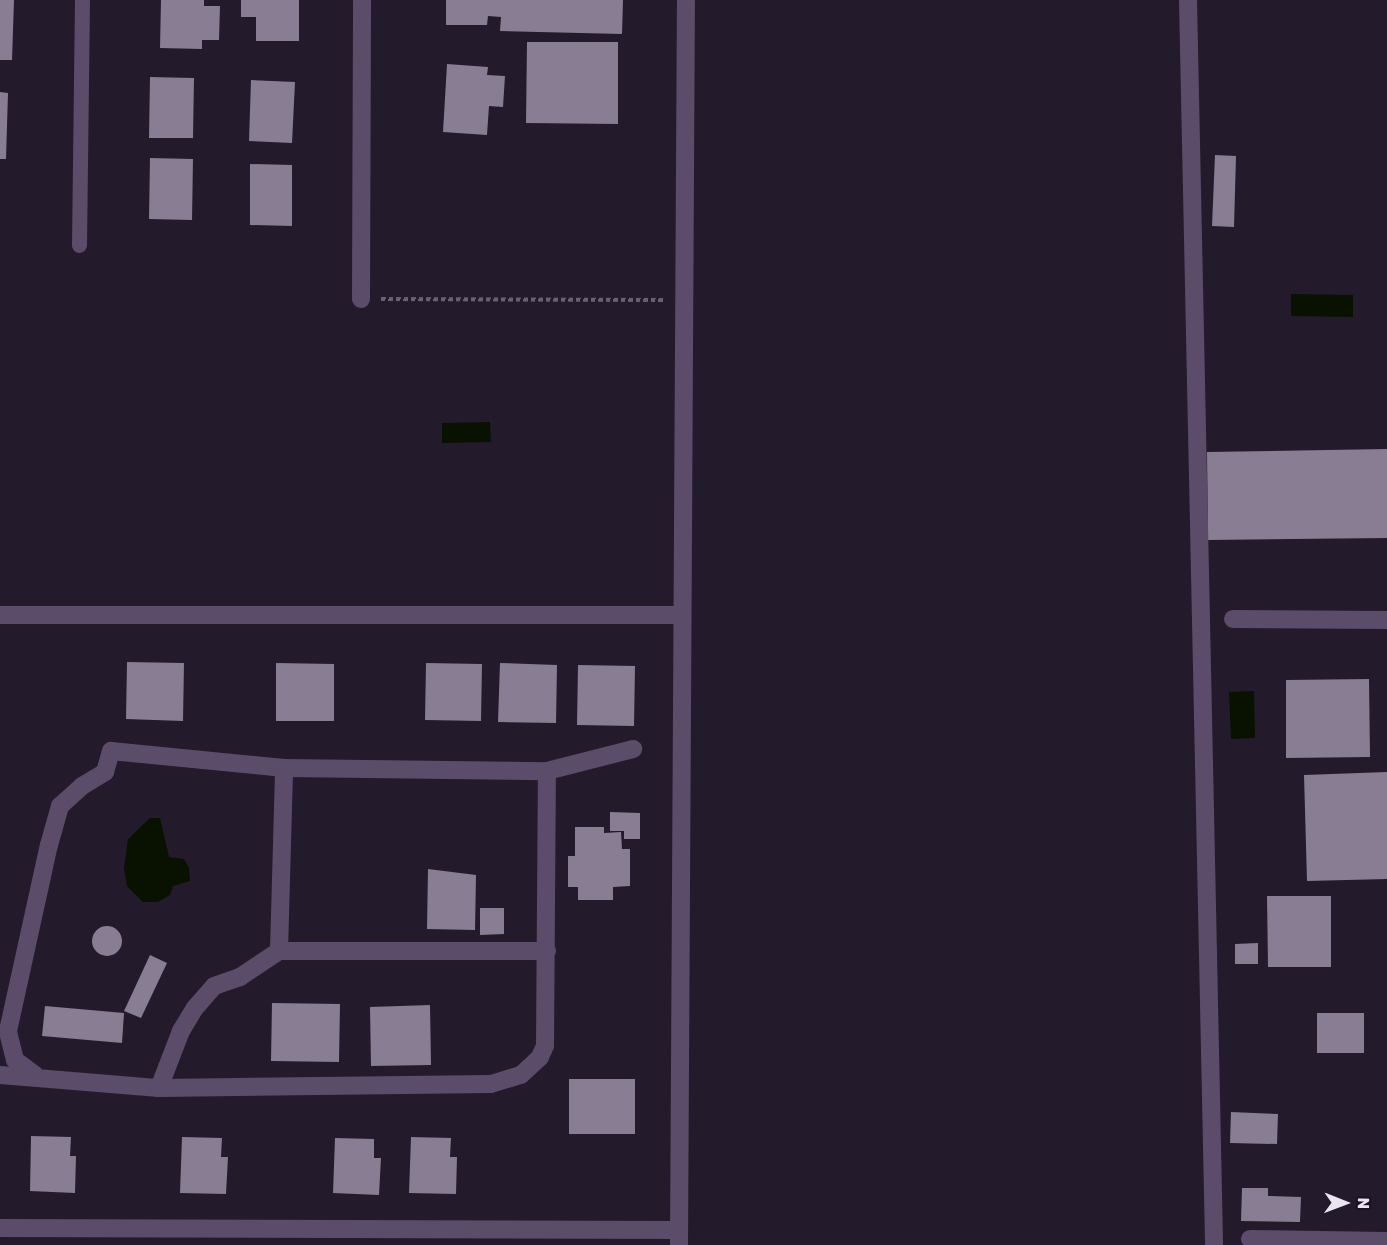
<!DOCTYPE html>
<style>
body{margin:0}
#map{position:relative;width:1387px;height:1245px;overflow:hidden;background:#231b2c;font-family:Rubik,sans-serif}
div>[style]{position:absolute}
.water>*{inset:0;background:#091100}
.building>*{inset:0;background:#887d93}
.round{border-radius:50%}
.path>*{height:4px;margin-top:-2px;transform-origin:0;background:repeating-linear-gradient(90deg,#686170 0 4.5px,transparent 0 7.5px)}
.service>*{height:15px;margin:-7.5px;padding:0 7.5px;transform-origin:7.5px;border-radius:7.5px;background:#5b4d69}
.minor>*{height:18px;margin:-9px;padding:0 9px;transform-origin:9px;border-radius:9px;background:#5b4d69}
span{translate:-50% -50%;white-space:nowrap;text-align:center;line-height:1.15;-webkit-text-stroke:4.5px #1a1222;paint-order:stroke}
.north{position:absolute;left:1315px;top:1173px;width:60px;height:60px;-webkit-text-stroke:4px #1a1222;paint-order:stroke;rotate:91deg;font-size:16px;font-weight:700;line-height:24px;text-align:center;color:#ebe5f1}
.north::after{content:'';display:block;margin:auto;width:21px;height:27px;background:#ebe5f1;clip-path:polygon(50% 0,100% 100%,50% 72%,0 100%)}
</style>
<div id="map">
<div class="water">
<i style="clip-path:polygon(1291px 294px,1353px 295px,1353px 317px,1291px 316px)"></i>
<i style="clip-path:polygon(490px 422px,491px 442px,442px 443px,442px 423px)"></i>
<i style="clip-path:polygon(1254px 691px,1255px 738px,1231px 739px,1229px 692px)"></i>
<i style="clip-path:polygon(150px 818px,160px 818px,169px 857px,184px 859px,189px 868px,190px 881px,173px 886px,170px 895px,158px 902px,143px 902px,127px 886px,124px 869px,128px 839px)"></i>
</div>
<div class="building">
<i style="clip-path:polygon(0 0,14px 0,12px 60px,0 60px)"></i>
<i style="clip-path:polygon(161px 0,204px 0,204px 6px,220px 6px,219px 40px,202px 40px,202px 49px,160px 48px)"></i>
<i style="clip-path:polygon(241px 0,299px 0,299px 41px,256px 41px,256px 17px,241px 17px)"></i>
<i style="clip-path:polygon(446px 0,623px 0,622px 34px,500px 31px,501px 17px,488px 16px,487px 25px,446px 25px)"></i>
<i style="clip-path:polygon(527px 42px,618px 42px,618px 124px,526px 123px)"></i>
<i style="clip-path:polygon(447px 64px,488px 67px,487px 75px,505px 76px,503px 107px,489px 106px,487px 135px,443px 132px)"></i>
<i style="clip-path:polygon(150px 77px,194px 78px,193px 138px,149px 138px)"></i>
<i style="clip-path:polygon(251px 80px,295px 82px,292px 143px,249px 141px)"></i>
<i style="clip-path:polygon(0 92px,8px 93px,6px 159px,0 159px)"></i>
<i style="clip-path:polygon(1215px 155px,1236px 156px,1234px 227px,1212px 226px)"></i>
<i style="clip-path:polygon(150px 158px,193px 159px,192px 220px,149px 219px)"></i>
<i style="clip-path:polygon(250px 164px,292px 165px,292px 226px,250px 225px)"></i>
<i style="clip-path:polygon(1387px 449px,1387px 538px,1208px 540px,1207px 452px)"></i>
<i style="clip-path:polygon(127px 662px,184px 663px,183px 721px,126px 719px)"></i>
<i style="clip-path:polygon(276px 663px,334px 664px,334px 721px,276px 721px)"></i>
<i style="clip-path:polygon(426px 663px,482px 664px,481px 721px,425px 720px)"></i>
<i style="clip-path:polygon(500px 663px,557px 665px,556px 723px,498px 722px)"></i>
<i style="clip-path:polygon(578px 665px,635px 666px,634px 726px,577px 725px)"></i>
<i style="clip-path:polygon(1369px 679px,1370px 757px,1286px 758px,1286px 680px)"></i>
<i style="clip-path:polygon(1387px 772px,1387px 879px,1307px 881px,1304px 775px)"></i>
<i style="clip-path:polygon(610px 812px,640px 813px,640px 839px,624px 839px,624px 831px,610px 831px)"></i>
<i style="clip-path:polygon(575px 827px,604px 827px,604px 833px,621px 832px,622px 849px,630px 849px,630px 886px,613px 887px,613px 900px,578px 900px,578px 887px,568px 887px,568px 856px,575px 856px)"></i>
<i style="clip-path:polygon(428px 869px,476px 875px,475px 930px,427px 929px)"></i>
<i style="clip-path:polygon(1267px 896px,1331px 896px,1331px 967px,1268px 967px)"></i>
<i style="clip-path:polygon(480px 908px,504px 908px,504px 934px,480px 935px)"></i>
<i class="round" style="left:92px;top:926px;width:30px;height:30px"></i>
<i style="clip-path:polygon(1258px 943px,1258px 964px,1235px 964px,1235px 944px)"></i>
<i style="clip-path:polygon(150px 955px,167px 963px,141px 1018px,124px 1011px)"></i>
<i style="clip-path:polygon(272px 1003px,340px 1004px,339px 1062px,271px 1061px)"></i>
<i style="clip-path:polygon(430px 1005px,431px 1065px,371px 1066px,370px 1007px)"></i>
<i style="clip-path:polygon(45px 1006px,124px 1013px,122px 1043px,42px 1036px)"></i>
<i style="clip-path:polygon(1317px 1013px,1364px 1013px,1364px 1053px,1317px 1053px)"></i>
<i style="clip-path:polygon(569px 1079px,635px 1079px,635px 1134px,569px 1134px)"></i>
<i style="clip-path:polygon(1231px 1112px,1278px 1114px,1277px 1144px,1230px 1143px)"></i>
<i style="clip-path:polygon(31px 1136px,71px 1137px,70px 1156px,76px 1156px,75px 1193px,30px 1191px)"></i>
<i style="clip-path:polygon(182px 1137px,222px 1138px,221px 1157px,228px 1157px,226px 1194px,180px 1193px)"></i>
<i style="clip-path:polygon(411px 1137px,451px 1138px,450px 1157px,457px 1157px,456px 1194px,409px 1193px)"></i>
<i style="clip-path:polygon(335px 1138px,374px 1139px,374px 1158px,381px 1158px,379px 1195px,333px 1193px)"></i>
<i style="clip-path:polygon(1242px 1188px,1268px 1188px,1268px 1196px,1301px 1197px,1300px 1222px,1241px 1221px)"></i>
</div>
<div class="path">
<i style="left:381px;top:299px;width:284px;rotate:0.2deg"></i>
</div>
<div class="service">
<i style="left:79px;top:245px;width:245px;rotate:-89.3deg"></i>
</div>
<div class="minor">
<i style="left:1188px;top:0;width:1245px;rotate:88.8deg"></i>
<i style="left:361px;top:299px;width:299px;rotate:-89.8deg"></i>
<i style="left:0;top:615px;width:682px"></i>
<i style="left:1233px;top:619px;width:154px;rotate:0.4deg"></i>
<i style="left:279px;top:951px;width:183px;rotate:-88.4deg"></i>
<i style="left:0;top:1075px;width:160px;rotate:4.7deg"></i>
<i style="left:159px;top:1088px;width:332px;rotate:-0.7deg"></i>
<i style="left:491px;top:1084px;width:31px;rotate:-17deg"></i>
<i style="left:521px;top:1075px;width:26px;rotate:-43deg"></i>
<i style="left:540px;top:1057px;width:12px;rotate:-66deg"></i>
<i style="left:545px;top:1046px;width:275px;rotate:-89.6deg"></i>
<i style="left:35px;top:1075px;width:25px;rotate:-143deg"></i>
<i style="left:15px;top:1060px;width:30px;rotate:-104deg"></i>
<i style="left:8px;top:1031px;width:190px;rotate:-77.6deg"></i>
<i style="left:49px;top:845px;width:41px;rotate:-74.2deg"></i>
<i style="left:60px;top:806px;width:30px;rotate:-42deg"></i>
<i style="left:82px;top:786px;width:27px;rotate:-31deg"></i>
<i style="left:105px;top:772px;width:22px;rotate:-74deg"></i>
<i style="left:111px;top:751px;width:174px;rotate:5.6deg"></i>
<i style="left:284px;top:768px;width:263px;rotate:0.7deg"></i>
<i style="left:547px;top:771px;width:89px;rotate:-14.3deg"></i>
<i style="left:159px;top:1088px;width:61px;rotate:-68.9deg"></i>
<i style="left:181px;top:1031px;width:27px;rotate:-59deg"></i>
<i style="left:195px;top:1008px;width:29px;rotate:-49deg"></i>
<i style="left:214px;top:986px;width:28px;rotate:-19deg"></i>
<i style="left:240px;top:977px;width:47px;rotate:-33.7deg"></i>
<i style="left:279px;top:951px;width:268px"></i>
<i style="left:0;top:1228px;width:679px;rotate:0.17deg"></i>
<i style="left:1250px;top:1239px;width:137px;rotate:0.8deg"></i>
<i style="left:679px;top:1245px;width:1245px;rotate:-89.68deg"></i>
</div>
<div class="north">N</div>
</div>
